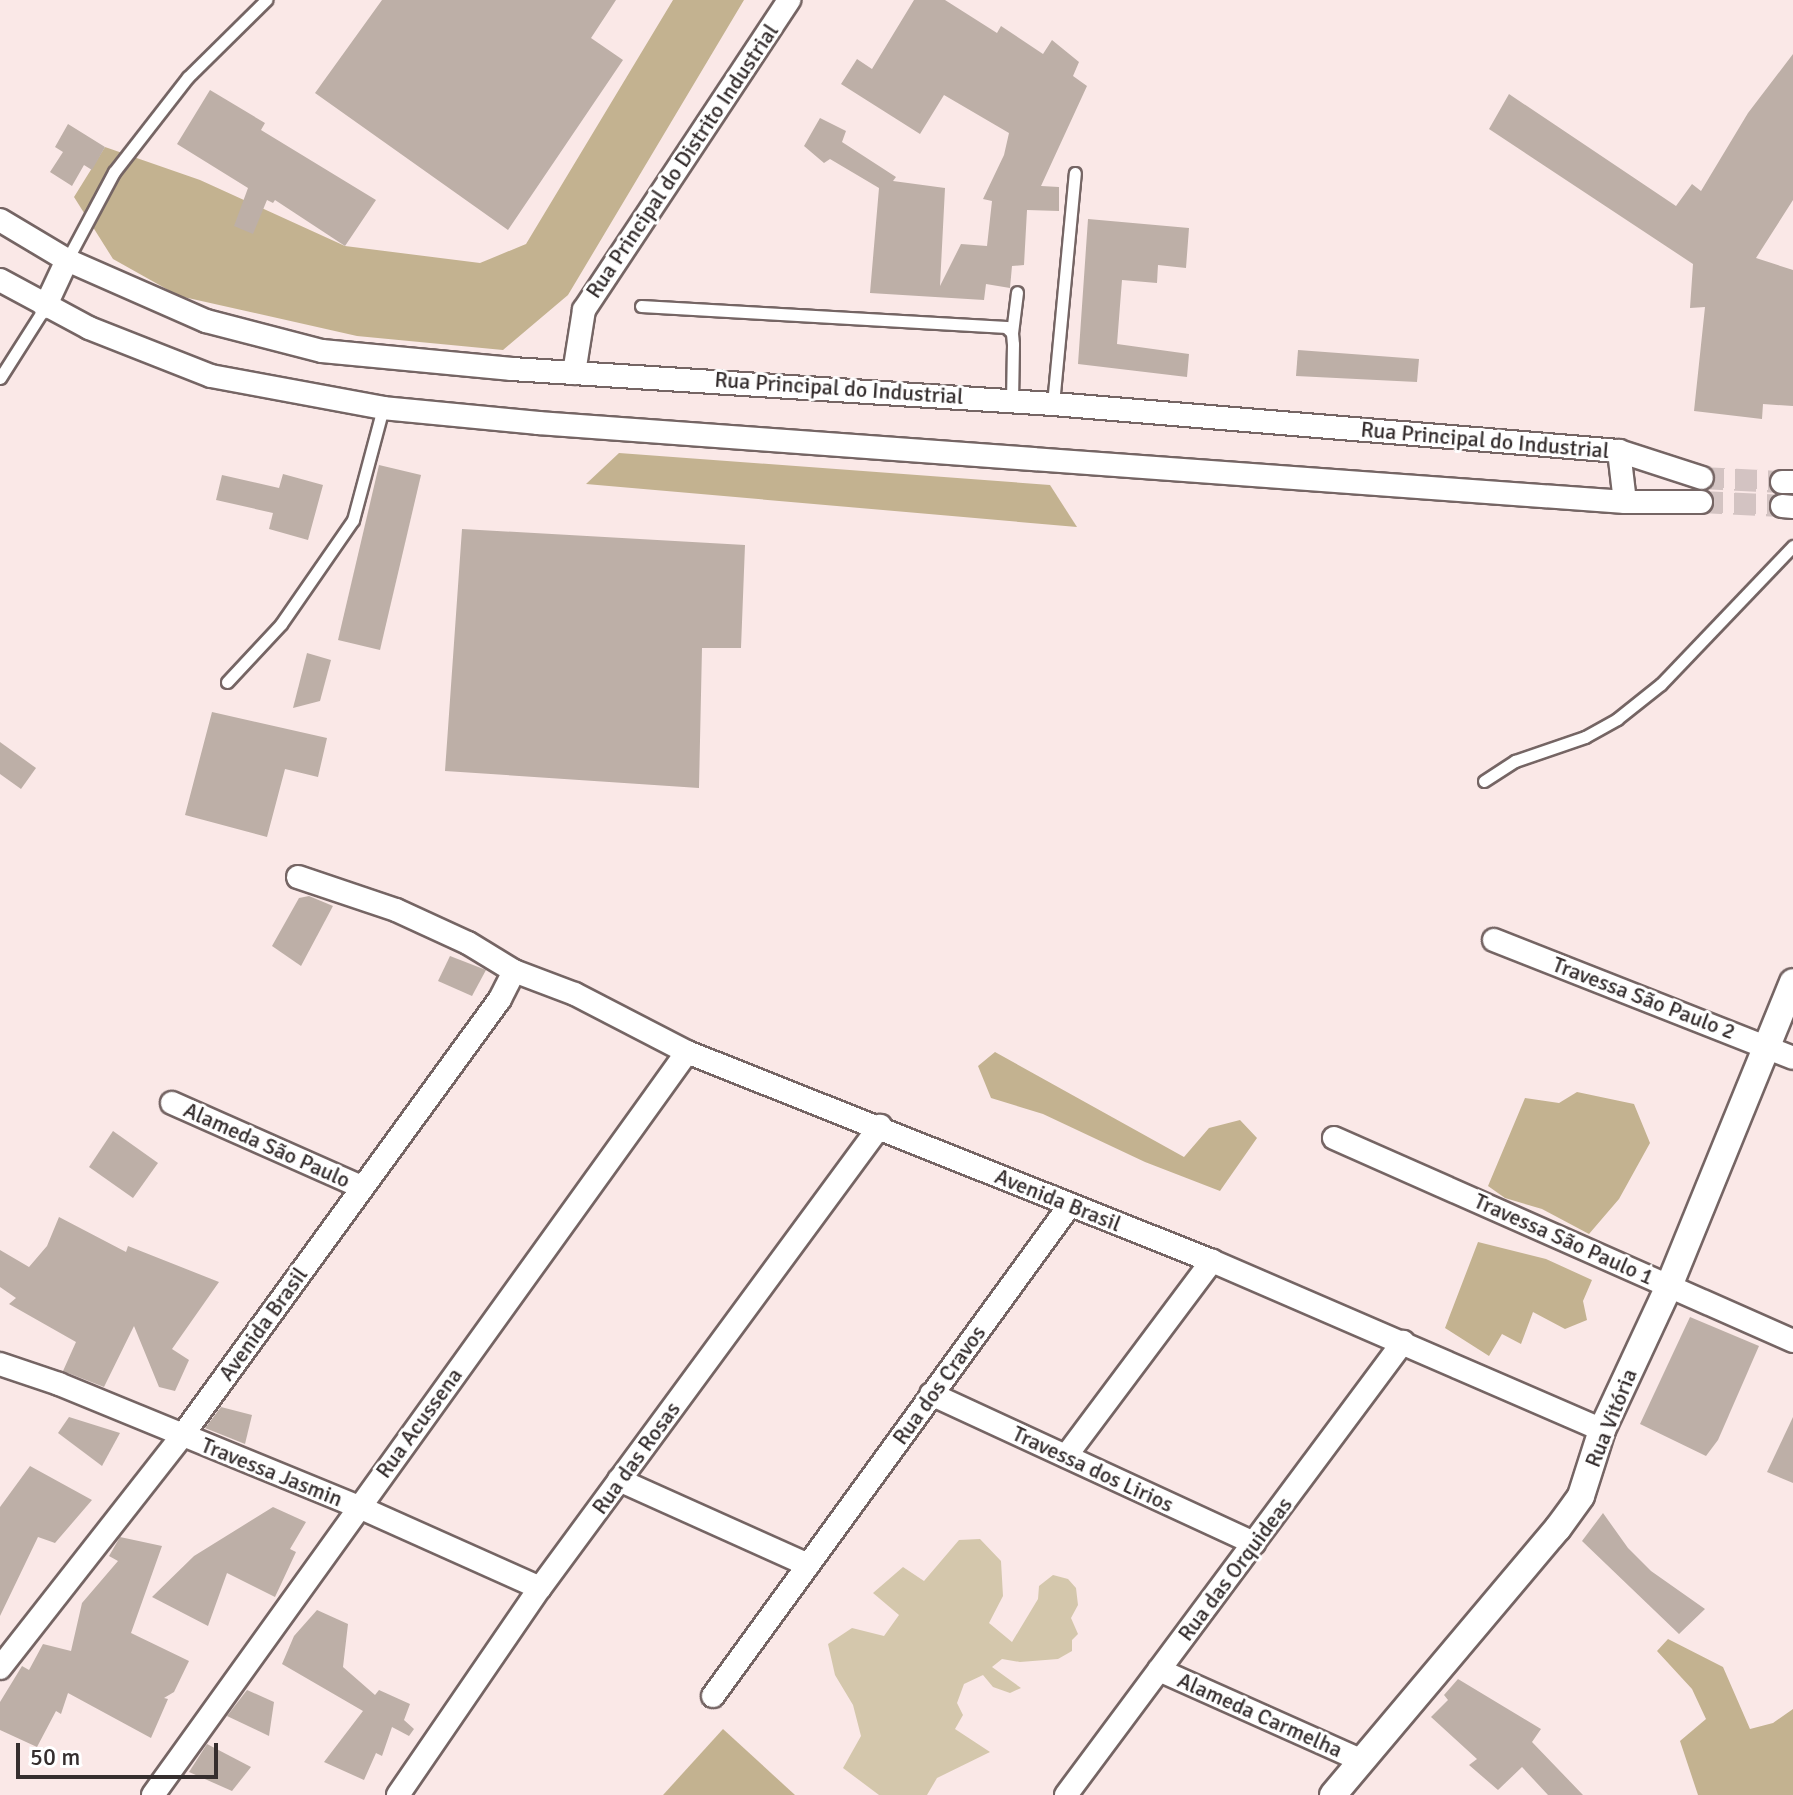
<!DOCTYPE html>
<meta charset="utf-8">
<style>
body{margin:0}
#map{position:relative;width:1793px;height:1795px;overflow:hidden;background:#fae8e7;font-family:Signika,sans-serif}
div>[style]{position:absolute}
.green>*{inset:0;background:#d4c7ac}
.forest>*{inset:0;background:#c3b290}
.building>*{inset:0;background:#bdafa7}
.minor-tunnel>*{height:22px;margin-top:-11px;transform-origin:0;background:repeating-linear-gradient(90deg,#d3c3c2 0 22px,transparent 0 33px)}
.roads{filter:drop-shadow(2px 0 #756564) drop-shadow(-2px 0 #756564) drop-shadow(0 2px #756564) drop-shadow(0 -2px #756564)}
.service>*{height:11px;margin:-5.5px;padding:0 5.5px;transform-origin:5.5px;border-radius:5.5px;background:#fff}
.minor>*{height:22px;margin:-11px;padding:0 11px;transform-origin:11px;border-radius:11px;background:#fff}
.tertiary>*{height:26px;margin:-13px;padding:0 13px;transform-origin:13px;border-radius:13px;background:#fff}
span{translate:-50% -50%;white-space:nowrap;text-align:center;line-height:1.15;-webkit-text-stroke:6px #fff;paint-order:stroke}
.street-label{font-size:22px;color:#352e2e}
.scale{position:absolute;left:16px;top:1743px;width:202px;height:36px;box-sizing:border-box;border:4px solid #352e2e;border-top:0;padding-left:10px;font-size:24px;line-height:28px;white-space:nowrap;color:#352e2e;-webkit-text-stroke:6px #fff;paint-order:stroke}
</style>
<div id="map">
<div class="green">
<i style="clip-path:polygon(980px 1539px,1001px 1561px,1003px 1596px,989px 1623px,1012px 1642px,1038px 1599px,1039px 1586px,1053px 1575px,1068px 1579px,1076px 1588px,1078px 1605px,1071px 1618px,1078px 1634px,1072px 1640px,1072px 1651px,1058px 1659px,1020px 1662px,1002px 1659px,992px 1667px,1021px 1688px,1010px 1693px,993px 1687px,983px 1675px,964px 1684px,957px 1703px,963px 1715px,955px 1729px,990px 1752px,937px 1778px,927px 1795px,879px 1795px,843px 1768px,861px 1736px,853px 1705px,835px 1675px,828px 1644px,852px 1628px,884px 1636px,899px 1615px,873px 1593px,903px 1567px,924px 1581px,959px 1540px)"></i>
</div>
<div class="forest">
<i style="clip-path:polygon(673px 0,744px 0,568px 295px,503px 350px,357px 336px,179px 296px,113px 259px,74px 197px,105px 147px,200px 180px,345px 246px,480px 263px,526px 244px)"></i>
<i style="clip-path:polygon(619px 453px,1050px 485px,1077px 527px,586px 484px)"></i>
<i style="clip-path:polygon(995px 1052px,1184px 1157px,1209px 1128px,1240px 1120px,1257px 1138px,1220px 1191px,1145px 1162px,1043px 1114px,991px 1098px,978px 1066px)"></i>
<i style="clip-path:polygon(1577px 1092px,1634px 1104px,1650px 1143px,1619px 1199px,1589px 1234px,1542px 1209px,1505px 1198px,1488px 1186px,1525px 1098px,1559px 1103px)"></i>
<i style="clip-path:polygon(1478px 1242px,1546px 1259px,1592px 1280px,1583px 1301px,1587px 1320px,1565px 1329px,1533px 1312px,1521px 1344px,1502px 1334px,1489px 1356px,1445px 1328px)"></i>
<i style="clip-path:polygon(1668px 1639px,1723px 1667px,1750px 1729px,1773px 1723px,1793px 1709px,1793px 1795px,1698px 1795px,1680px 1741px,1706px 1719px,1692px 1689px,1657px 1651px)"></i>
<i style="clip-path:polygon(723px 1729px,795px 1795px,663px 1795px)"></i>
</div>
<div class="building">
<i style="clip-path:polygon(382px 0,616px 0,591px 38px,623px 60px,508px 230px,315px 93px)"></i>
<i style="clip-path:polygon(914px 0,945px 0,997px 33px,1001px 26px,1043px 54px,1052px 40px,1079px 62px,1073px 76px,1087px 86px,1041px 186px,1059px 187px,1059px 211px,1027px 210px,1024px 265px,1012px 266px,1010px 288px,986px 284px,984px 300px,870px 293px,879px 188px,830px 159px,824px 163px,804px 146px,820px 118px,846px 131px,842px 142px,896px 177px,893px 181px,945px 188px,940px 286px,961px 244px,987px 246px,992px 201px,983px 199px,1004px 155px,1009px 133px,944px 95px,920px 134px,841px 84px,857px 59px,872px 69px)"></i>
<i style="clip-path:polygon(1793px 54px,1793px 200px,1756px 258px,1793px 270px,1793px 406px,1763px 404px,1762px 419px,1694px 411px,1705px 307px,1690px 308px,1693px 264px,1489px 129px,1509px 94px,1676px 206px,1692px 184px,1701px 191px,1748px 113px)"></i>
<i style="clip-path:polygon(210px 90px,265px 123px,261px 130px,376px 200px,345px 246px,275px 200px,273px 203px,267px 200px,253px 234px,234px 226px,248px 188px,177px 144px)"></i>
<i style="clip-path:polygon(68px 124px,105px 147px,92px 170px,84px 165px,72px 186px,50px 172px,63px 152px,55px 147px)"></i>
<i style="clip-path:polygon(1088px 219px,1189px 228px,1186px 268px,1158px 265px,1157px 283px,1122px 280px,1117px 344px,1189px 354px,1187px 377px,1078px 364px)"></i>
<i style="clip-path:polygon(1298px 350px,1419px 359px,1417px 382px,1296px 376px)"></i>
<i style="clip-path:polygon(379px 465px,421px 475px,380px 650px,338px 640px)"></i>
<i style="clip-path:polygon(283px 474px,323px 485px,308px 540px,269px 529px,273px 513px,216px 500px,222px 475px,279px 488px)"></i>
<i style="clip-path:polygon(462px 529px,745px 545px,741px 648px,702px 648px,699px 788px,445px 771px)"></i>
<i style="clip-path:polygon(307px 653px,331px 660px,320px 701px,293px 708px)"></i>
<i style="clip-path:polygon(212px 712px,327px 738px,318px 777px,285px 769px,267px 837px,185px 815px)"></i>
<i style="clip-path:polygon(0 742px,36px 768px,21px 789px,0 774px)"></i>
<i style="clip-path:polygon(309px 896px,333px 906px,301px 966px,272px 946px,299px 898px)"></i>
<i style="clip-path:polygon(450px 956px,486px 970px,472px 996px,438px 981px)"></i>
<i style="clip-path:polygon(113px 1131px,158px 1163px,133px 1198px,89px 1167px)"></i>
<i style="clip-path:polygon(59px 1217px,126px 1252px,128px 1246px,219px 1282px,172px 1349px,189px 1360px,175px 1391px,159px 1387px,134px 1326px,104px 1387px,63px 1371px,76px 1342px,9px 1304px,16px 1298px,0 1287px,0 1250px,29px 1267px,47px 1246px)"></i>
<i style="clip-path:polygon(1690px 1317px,1759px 1346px,1718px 1440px,1706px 1456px,1640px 1424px)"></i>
<i style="clip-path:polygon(221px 1407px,252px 1415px,245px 1444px,205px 1428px)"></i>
<i style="clip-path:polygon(69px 1417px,120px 1433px,102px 1466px,58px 1433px)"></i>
<i style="clip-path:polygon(1793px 1417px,1793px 1483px,1767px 1472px)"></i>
<i style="clip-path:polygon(30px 1466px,92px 1500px,55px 1543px,38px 1537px,0 1616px,0 1507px)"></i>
<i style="clip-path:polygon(273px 1507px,306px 1522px,290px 1549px,296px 1552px,275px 1597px,227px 1573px,208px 1626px,152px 1597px,194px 1556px)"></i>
<i style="clip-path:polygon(1603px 1513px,1628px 1548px,1651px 1571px,1705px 1609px,1679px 1634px,1582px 1541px)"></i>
<i style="clip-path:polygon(120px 1537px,162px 1546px,131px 1633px,189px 1661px,174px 1692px,164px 1698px,168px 1699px,151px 1738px,68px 1693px,61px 1714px,56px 1711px,37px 1747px,0 1730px,0 1702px,22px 1666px,29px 1670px,43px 1644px,71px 1651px,82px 1603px,118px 1561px,109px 1556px)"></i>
<i style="clip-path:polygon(317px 1610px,348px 1624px,343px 1667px,375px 1695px,379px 1690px,410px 1704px,404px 1720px,414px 1729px,409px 1736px,392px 1727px,382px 1756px,376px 1753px,364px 1780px,324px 1762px,363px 1711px,282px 1664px,294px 1636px)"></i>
<i style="clip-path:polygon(1458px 1679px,1541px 1729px,1532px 1742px,1583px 1795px,1548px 1795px,1522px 1767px,1498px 1790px,1469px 1765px,1477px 1759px,1431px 1717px,1448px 1700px,1444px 1695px)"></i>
<i style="clip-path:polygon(247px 1690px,274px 1702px,269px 1736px,227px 1716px)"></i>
<i style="clip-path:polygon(207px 1744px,251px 1767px,232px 1791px,189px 1772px)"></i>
</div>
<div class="minor-tunnel">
<i style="left:1702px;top:478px;width:80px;rotate:2.9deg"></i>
<i style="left:1701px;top:502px;width:81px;rotate:2.8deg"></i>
</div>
<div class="roads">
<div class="service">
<i style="left:67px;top:260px;width:100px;rotate:-61.9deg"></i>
<i style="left:114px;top:172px;width:120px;rotate:-52.1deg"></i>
<i style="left:188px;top:77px;width:110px;rotate:-44.6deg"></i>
<i style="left:641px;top:306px;width:366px;rotate:3.3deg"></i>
<i style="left:1006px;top:327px;width:8px;rotate:45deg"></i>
<i style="left:1012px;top:333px;width:11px;rotate:85deg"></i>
<i style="left:1013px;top:344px;width:57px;rotate:91deg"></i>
<i style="left:1012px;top:333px;width:41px;rotate:-83deg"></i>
<i style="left:0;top:378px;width:84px;rotate:-57.6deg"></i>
<i style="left:1053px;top:404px;width:232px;rotate:-84.6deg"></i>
<i style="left:227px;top:682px;width:79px;rotate:-47deg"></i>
<i style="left:281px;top:624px;width:126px;rotate:-55.3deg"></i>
<i style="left:353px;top:520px;width:116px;rotate:-75deg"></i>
<i style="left:1484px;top:781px;width:37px;rotate:-33deg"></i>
<i style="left:1515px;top:761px;width:74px;rotate:-18.9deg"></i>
<i style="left:1585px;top:737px;width:37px;rotate:-29deg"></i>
<i style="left:1617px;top:719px;width:56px;rotate:-38.5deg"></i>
<i style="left:1661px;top:684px;width:191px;rotate:-46.3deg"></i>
</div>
<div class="minor">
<i style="left:0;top:220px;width:78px;rotate:30.8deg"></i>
<i style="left:67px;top:260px;width:152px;rotate:23.7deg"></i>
<i style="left:206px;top:321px;width:120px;rotate:14.5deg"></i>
<i style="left:322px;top:351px;width:191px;rotate:5.4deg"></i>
<i style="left:512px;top:369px;width:542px;rotate:3.7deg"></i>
<i style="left:1053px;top:404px;width:568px;rotate:4.75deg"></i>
<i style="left:1619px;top:451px;width:87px;rotate:18deg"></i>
<i style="left:0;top:280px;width:101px;rotate:28.3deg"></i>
<i style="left:89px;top:328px;width:131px;rotate:21.5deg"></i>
<i style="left:211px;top:376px;width:175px;rotate:10.5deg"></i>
<i style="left:383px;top:408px;width:156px;rotate:5.5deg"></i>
<i style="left:538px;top:423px;width:1090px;rotate:4.16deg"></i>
<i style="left:1625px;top:502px;width:76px"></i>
<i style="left:45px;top:307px;width:52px;rotate:-64.9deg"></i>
<i style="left:574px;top:373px;width:64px;rotate:-81deg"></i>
<i style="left:584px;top:310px;width:372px;rotate:-56.5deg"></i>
<i style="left:1619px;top:451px;width:51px;rotate:83.3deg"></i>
<i style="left:1782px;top:482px;width:11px"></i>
<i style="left:1782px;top:506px;width:11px;rotate:5deg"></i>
<i style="left:298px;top:877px;width:103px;rotate:18.6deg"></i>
<i style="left:396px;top:910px;width:79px;rotate:24.6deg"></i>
<i style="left:468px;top:943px;width:54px;rotate:31.3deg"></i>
<i style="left:514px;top:971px;width:65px;rotate:20.7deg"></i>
<i style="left:575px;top:994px;width:126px;rotate:27.4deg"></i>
<i style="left:687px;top:1052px;width:565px;rotate:21.71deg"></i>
<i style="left:1212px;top:1261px;width:425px;rotate:23.4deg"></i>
<i style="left:1494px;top:940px;width:321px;rotate:21.5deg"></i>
<i style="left:172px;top:1103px;width:208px;rotate:23.9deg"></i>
<i style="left:1334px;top:1138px;width:502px;rotate:23.86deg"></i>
<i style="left:0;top:1364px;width:62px;rotate:18.7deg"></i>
<i style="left:59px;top:1384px;width:324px;rotate:22.3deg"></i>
<i style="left:359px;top:1507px;width:198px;rotate:24.1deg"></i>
<i style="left:931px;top:1394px;width:356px;rotate:24.8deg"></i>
<i style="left:1066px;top:1456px;width:244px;rotate:-53.2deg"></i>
<i style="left:619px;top:1480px;width:207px;rotate:24.2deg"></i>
<i style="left:0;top:1668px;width:295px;rotate:-51.9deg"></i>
<i style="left:182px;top:1436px;width:540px;rotate:-53.96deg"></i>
<i style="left:500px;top:999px;width:31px;rotate:-63deg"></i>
<i style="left:1159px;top:1670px;width:220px;rotate:24.1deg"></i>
<i style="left:713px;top:1696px;width:607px;rotate:-53.98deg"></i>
<i style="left:153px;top:1795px;width:915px;rotate:-54.29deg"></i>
<i style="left:398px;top:1795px;width:251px;rotate:-55.6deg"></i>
<i style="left:540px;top:1588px;width:574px;rotate:-53.65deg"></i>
<i style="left:1066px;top:1795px;width:565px;rotate:-53.35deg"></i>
</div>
<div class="tertiary">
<i style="left:1333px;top:1795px;width:349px;rotate:-49.9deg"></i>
<i style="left:1558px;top:1528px;width:39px;rotate:-54deg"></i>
<i style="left:1581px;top:1496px;width:69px;rotate:-72.3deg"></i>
<i style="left:1602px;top:1430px;width:159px;rotate:-65deg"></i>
<i style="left:1669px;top:1286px;width:328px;rotate:-67.8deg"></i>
</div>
</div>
<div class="street-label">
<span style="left:682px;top:161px;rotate:-56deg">Rua Principal do Distrito Industrial</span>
<span style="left:839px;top:388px;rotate:4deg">Rua Principal do Industrial</span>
<span style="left:1485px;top:440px;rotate:5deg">Rua Principal do Industrial</span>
<span style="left:1644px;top:998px;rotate:21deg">Travessa São Paulo 2</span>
<span style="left:267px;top:1145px;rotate:24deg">Alameda São Paulo</span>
<span style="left:1058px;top:1200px;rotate:22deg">Avenida Brasil</span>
<span style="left:1564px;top:1239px;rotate:24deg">Travessa São Paulo 1</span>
<span style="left:263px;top:1324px;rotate:-54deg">Avenida Brasil</span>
<span style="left:939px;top:1385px;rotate:-54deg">Rua dos Cravos</span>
<span style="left:1611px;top:1418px;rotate:-68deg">Rua Vitória</span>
<span style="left:419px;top:1423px;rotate:-54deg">Rua Acussena</span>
<span style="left:636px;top:1458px;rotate:-54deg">Rua das Rosas</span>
<span style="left:1093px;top:1469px;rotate:25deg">Travessa dos Lirios</span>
<span style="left:272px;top:1472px;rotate:22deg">Travessa Jasmin</span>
<span style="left:1235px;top:1569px;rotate:-53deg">Rua das Orquideas</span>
<span style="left:1260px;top:1715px;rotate:24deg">Alameda Carmelha</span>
</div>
<div class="scale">50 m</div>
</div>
